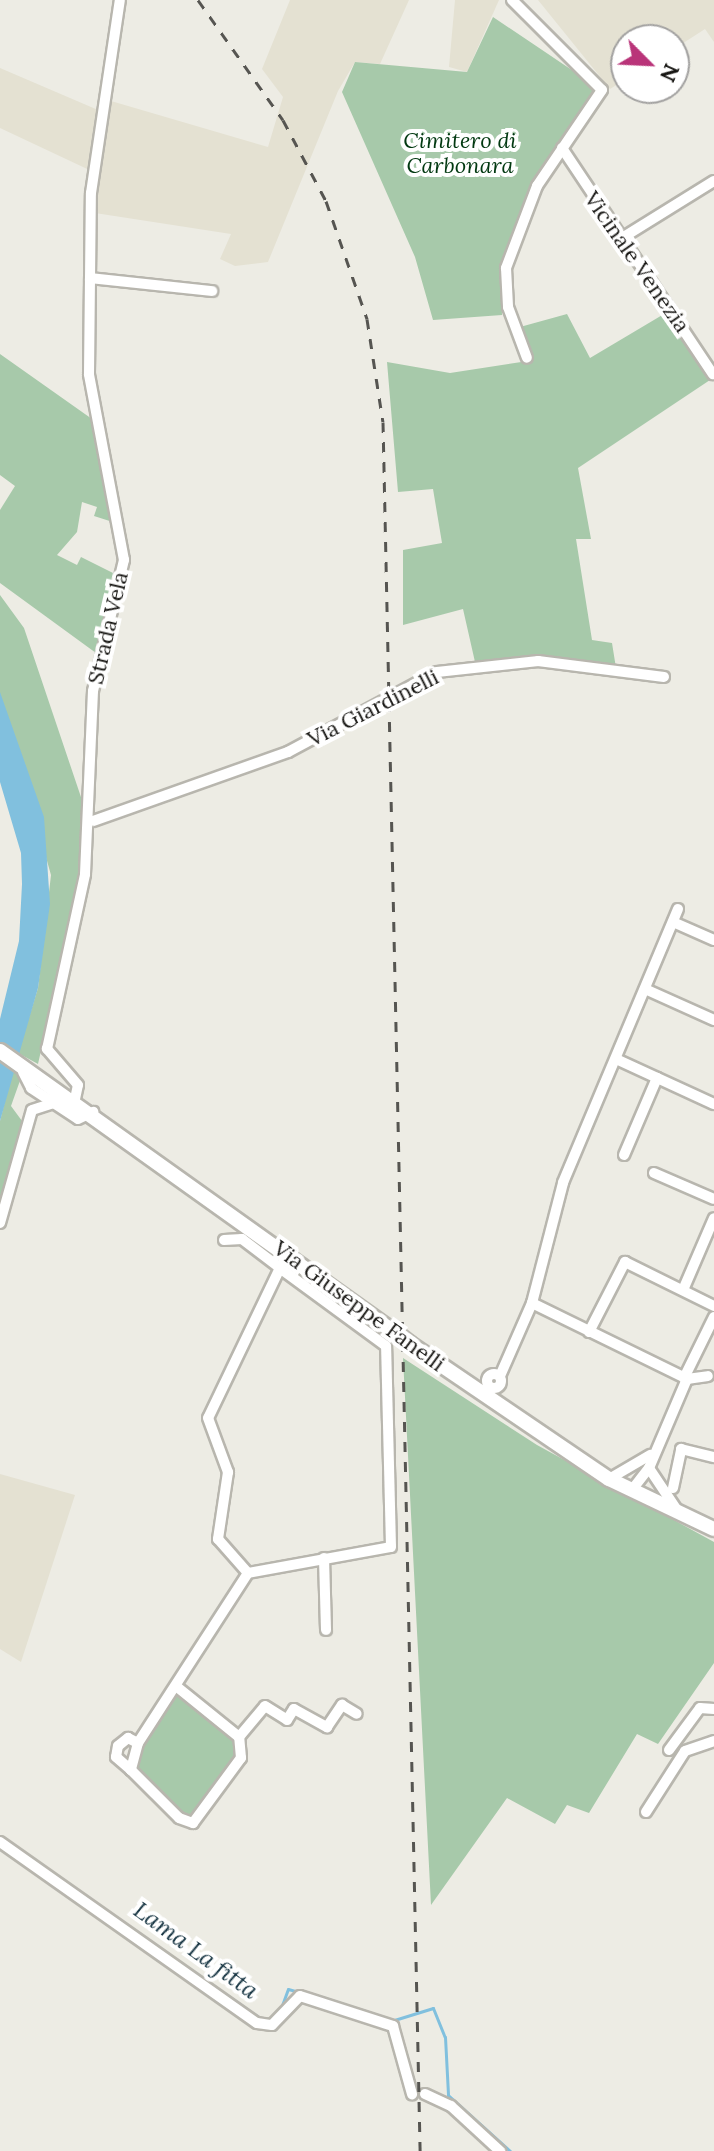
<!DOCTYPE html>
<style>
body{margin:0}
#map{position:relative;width:714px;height:2151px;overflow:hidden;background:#edece4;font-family:Lora,serif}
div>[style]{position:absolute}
.built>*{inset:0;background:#e4e1d2}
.green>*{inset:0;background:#a7c9aa}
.water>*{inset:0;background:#81c0de}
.stream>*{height:3px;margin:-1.5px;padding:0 1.5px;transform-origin:1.5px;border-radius:1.5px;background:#81c0de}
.roads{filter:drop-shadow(2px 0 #b8b6ae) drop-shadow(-2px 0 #b8b6ae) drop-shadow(0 2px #b8b6ae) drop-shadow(0 -2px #b8b6ae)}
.minor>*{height:10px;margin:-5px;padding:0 5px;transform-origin:5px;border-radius:5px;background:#fff}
.minor>.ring{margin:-5px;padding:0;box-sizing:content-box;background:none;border:10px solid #fff;border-radius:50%}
.major>*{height:14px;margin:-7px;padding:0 7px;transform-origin:7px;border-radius:7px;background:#fff}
.rail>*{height:3px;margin-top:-1.5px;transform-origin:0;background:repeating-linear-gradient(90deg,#565551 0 10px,transparent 0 20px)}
.bridges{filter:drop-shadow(2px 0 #b8b6ae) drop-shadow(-2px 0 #b8b6ae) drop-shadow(0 2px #b8b6ae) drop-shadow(0 -2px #b8b6ae)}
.major-bridge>*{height:14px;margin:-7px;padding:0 7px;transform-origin:7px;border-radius:7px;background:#fff}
span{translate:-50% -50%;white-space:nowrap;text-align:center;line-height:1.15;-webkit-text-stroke:8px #fff;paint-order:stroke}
.park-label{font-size:22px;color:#023911;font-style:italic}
.street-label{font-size:22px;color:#161512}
.water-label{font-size:24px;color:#153341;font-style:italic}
.north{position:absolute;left:610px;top:24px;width:80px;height:80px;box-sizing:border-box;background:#fff;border:2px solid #a2a1a0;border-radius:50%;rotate:114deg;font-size:22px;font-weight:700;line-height:32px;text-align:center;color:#161512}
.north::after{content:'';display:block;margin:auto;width:28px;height:36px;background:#b93479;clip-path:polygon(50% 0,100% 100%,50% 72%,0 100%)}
</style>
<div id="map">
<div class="built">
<i style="clip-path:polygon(290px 0,409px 0,380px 64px,355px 62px,338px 91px,268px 262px,235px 266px,220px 259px,231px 234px,95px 213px,100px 175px,0 128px,0 68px,98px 110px,111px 101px,268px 147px,283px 97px,262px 69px)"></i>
<i style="clip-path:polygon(455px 0,499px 0,467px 72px,449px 67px)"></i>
<i style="clip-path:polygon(538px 0,714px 0,714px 42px,705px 29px,674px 49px,674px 40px,626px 40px,626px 79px,610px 89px)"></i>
<i style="clip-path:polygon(0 1474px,75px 1495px,21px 1662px,0 1649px)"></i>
</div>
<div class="green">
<i style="clip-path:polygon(493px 17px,600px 89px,564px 140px,501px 270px,502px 315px,433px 320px,415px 257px,342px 92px,355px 62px,467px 72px)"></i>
<i style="clip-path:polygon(567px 314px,590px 358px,664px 314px,710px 380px,578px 468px,591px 539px,576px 539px,592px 640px,612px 643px,616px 668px,538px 659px,475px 662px,463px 609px,403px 625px,403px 550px,442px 543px,433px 489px,398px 492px,387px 362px,450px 373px,528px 361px,520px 327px)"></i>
<i style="clip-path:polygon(0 354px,92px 419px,119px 524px,94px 516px,97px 507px,82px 502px,77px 532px,57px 555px,77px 565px,81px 557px,115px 574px,96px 653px,0 583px,0 510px,15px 486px,0 475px)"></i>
<i style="clip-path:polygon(0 595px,24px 628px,84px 806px,80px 878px,38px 1064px,18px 1053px,38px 988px,51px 875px,0 694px)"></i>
<i style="clip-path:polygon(13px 1069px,22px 1075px,11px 1106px,25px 1125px,0 1210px,0 1121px)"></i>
<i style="clip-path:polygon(403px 1358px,537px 1445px,714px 1542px,714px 1663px,658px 1744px,637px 1734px,589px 1813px,567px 1805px,555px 1824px,507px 1798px,431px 1905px)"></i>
<i style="clip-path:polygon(177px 1692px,234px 1739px,239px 1757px,196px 1816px,180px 1813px,137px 1772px,144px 1743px)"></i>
</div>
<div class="water">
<i style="clip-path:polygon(0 692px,44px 817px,50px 904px,38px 988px,0 1121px,0 1019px,19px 941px,22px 884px,21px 853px,0 782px)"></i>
</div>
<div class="stream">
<i style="left:14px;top:1846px;width:116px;rotate:35.2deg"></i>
<i style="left:138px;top:1933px;width:149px;rotate:34.9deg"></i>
<i style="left:334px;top:2002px;width:28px;rotate:17deg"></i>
<i style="left:281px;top:2008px;width:20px;rotate:-70deg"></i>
<i style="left:288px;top:1989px;width:11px;rotate:15deg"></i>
<i style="left:391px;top:2021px;width:44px;rotate:-17.2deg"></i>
<i style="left:433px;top:2008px;width:31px;rotate:68deg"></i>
<i style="left:445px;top:2037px;width:58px;rotate:87deg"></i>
<i style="left:448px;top:2095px;width:84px;rotate:42.1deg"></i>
</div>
<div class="roads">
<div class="minor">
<i style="left:512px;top:0;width:127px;rotate:45deg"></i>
<i style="left:602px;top:90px;width:116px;rotate:124.1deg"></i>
<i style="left:537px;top:186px;width:88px;rotate:110.7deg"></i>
<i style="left:506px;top:268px;width:39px;rotate:87deg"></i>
<i style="left:508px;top:307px;width:54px;rotate:69.6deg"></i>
<i style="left:562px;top:148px;width:272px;rotate:56.3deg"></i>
<i style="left:622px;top:238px;width:108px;rotate:-31.8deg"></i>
<i style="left:90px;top:278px;width:123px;rotate:6.1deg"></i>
<i style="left:93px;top:821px;width:207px;rotate:-19.5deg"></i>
<i style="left:288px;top:752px;width:169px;rotate:-28.2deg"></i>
<i style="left:437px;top:672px;width:102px;rotate:-6.2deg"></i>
<i style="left:538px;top:661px;width:127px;rotate:7.2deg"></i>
<i style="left:678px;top:909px;width:297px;rotate:112.8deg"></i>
<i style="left:563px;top:1183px;width:124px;rotate:104.5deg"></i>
<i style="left:532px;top:1303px;width:173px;rotate:26.1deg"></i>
<i style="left:687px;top:1379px;width:21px;rotate:-8deg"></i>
<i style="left:673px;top:922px;width:45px;rotate:23.7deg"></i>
<i style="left:645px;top:989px;width:76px;rotate:24.2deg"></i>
<i style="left:616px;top:1059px;width:108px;rotate:24.7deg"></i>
<i style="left:23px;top:1072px;width:18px;rotate:63deg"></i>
<i style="left:31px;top:1088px;width:56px;rotate:33.4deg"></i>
<i style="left:78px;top:1119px;width:17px;rotate:-25deg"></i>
<i style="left:75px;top:1099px;width:14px;rotate:-78deg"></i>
<i style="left:78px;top:1085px;width:48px;rotate:-130.7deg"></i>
<i style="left:47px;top:1049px;width:179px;rotate:-77.7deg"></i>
<i style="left:85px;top:874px;width:183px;rotate:-87.5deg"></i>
<i style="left:93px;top:691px;width:135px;rotate:-76.7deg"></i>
<i style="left:124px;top:560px;width:189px;rotate:-100.7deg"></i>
<i style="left:89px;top:374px;width:181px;rotate:-89.4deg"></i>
<i style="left:91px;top:193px;width:195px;rotate:-81.5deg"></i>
<i style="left:624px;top:1155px;width:84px;rotate:-66.8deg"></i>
<i style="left:654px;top:1173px;width:65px;rotate:23.4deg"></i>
<i style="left:0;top:1223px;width:117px;rotate:-74.2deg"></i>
<i style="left:32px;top:1110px;width:22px;rotate:-18deg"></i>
<i style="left:224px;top:1240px;width:18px;rotate:-3deg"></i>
<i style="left:242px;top:1239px;width:48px;rotate:37.3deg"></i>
<i style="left:280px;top:1268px;width:166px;rotate:115.6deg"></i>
<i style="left:208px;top:1418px;width:58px;rotate:69.7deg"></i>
<i style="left:228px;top:1472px;width:68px;rotate:98.5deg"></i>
<i style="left:218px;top:1539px;width:45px;rotate:48.6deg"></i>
<i style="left:683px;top:1290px;width:78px;rotate:-66.7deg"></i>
<i style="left:589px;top:1332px;width:79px;rotate:-62.8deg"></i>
<i style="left:625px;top:1262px;width:99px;rotate:26.3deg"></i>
<i class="ring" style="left:487px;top:1374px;width:4px;height:4px"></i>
<i style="left:500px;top:1376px;width:80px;rotate:-66.3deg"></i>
<i style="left:684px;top:1378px;width:68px;rotate:-63.8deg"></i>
<i style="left:609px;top:1479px;width:48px;rotate:-30.3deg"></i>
<i style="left:673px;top:1488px;width:40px;rotate:-78deg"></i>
<i style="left:681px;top:1449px;width:34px;rotate:14deg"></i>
<i style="left:631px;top:1491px;width:29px;rotate:-52deg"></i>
<i style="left:677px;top:1510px;width:50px;rotate:-123.7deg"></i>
<i style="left:649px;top:1468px;width:97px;rotate:-66.9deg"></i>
<i style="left:324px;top:1558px;width:72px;rotate:88.4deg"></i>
<i style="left:239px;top:1737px;width:40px;rotate:-50deg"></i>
<i style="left:265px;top:1706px;width:26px;rotate:32deg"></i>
<i style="left:287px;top:1720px;width:13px;rotate:-58deg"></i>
<i style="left:294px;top:1709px;width:38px;rotate:29deg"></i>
<i style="left:327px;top:1727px;width:27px;rotate:-56deg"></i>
<i style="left:342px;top:1705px;width:17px;rotate:31deg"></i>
<i style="left:138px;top:1743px;width:28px;rotate:105deg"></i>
<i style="left:131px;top:1770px;width:68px;rotate:45deg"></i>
<i style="left:179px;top:1818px;width:15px;rotate:20deg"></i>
<i style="left:193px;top:1823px;width:81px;rotate:-53.6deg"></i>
<i style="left:241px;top:1758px;width:21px;rotate:-95deg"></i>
<i style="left:239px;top:1737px;width:81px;rotate:-141deg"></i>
<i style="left:669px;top:1750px;width:52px;rotate:-53.6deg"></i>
<i style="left:700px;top:1708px;width:14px;rotate:4deg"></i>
<i style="left:131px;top:1770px;width:20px;rotate:-139deg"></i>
<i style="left:116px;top:1757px;width:11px;rotate:-80deg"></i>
<i style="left:118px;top:1746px;width:13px;rotate:-39deg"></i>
<i style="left:128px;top:1738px;width:11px;rotate:27deg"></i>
<i style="left:138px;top:1743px;width:202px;rotate:-57.1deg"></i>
<i style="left:248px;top:1573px;width:145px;rotate:-10.3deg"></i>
<i style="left:391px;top:1547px;width:201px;rotate:-91.4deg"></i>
<i style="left:386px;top:1346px;width:132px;rotate:-143.7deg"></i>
<i style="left:646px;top:1812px;width:72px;rotate:-57.4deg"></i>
<i style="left:685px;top:1751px;width:31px;rotate:-19deg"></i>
<i style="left:0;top:1842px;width:314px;rotate:35.2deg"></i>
<i style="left:257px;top:2023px;width:15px;rotate:8deg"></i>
<i style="left:272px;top:2025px;width:40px;rotate:-46deg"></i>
<i style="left:300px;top:1996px;width:98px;rotate:17.9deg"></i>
<i style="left:393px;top:2026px;width:71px;rotate:74.4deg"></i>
<i style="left:425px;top:2094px;width:29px;rotate:25deg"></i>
<i style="left:451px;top:2106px;width:67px;rotate:42.6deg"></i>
</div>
<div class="major">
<i style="left:0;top:1051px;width:486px;rotate:35.5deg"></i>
<i style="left:410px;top:1344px;width:240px;rotate:34.2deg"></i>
<i style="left:609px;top:1479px;width:116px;rotate:25.5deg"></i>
</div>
</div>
<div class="rail">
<i style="left:198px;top:0;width:147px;rotate:54.7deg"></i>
<i style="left:283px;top:120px;width:92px;rotate:62deg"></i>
<i style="left:326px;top:201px;width:125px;rotate:70.8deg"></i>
<i style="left:367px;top:319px;width:104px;rotate:81.2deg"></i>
<i style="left:383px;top:422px;width:1729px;rotate:88.77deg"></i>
</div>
<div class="bridges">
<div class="major-bridge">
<i style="left:396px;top:1333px;width:18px;rotate:38deg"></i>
</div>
</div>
<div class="park-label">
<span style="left:460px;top:153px">Cimitero di<br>Carbonara</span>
</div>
<div class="street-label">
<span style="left:637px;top:262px;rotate:55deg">Vicinale Venezia</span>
<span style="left:108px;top:628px;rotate:-77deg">Strada Vela</span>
<span style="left:373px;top:708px;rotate:-27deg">Via Giardinelli</span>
<span style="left:359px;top:1306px;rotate:36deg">Via Giuseppe Fanelli</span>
</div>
<div class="water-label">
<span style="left:196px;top:1950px;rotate:36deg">Lama La fitta</span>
</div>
<div class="north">N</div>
</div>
